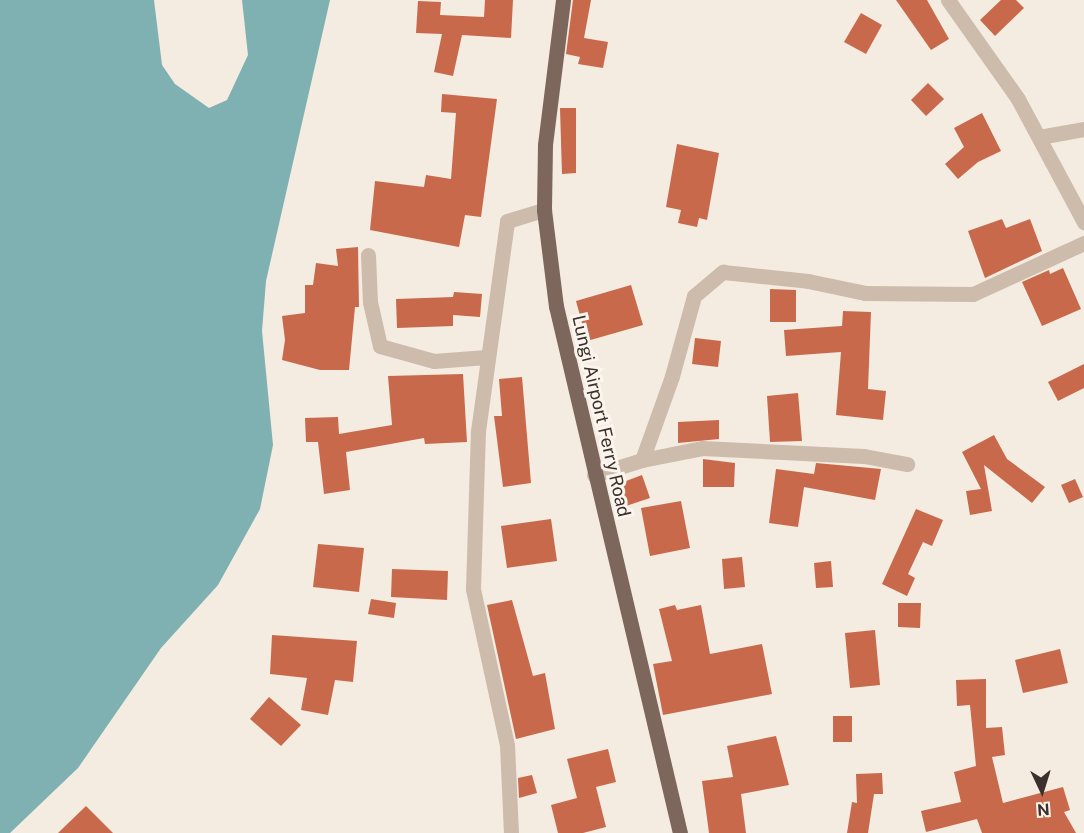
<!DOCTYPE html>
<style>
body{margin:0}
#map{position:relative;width:1084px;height:833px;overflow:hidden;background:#f4ebe1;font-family:"Public Sans",sans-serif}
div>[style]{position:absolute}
.water>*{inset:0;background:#7fb0b2}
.building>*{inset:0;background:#c8694b}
.minor>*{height:15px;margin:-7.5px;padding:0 7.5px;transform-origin:7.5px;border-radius:7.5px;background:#cdbbac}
.major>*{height:15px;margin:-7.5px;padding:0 7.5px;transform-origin:7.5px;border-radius:7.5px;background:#7d675c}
span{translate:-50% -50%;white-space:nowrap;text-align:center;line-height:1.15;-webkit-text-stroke:6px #fbf5ee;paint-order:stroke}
.street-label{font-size:18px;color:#3b302b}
.north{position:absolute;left:1012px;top:761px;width:60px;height:60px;-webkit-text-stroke:4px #fbf5ee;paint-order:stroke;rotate:176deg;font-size:16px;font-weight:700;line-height:24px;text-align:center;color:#3b302b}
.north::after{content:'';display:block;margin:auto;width:21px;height:27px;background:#3b302b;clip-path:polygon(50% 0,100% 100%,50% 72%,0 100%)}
</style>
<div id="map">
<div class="water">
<i style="clip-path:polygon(0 0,154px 0,162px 65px,175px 84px,209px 108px,227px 100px,248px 55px,242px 0,330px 0,266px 281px,262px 331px,273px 445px,260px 509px,218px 585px,161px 648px,78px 768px,10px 833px,0 833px)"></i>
</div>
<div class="building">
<i style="clip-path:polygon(485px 0,513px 0,511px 38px,462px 35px,453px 76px,434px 72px,442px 34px,416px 33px,418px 1px,441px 2px,440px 15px,484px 17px)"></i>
<i style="clip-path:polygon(573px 0,591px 0,584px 38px,608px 42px,603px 68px,578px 64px,580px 57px,566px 54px)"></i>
<i style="clip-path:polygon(896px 0,927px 0,949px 39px,931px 50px)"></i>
<i style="clip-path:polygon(1001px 0,1016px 0,1024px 8px,995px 36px,980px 20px)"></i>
<i style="clip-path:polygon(861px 13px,882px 25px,866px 54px,844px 42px)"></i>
<i style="clip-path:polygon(928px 83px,944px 99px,926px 116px,911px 100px)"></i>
<i style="clip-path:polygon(442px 94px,497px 99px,481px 217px,465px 215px,459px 247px,370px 230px,375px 181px,424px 187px,426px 175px,451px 179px,456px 113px,441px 112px)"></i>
<i style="clip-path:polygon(560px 108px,576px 108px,576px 173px,562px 174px)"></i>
<i style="clip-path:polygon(982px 113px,1001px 151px,978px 162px,958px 179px,945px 164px,964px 147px,954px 128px)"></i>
<i style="clip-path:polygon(677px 144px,719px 153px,707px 220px,699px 218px,697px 227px,678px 223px,681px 210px,666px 207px)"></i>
<i style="clip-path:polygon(1002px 219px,1006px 228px,1030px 219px,1042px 251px,985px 278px,968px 231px)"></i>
<i style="clip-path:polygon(358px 247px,359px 307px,355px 307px,349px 370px,320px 370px,282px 360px,285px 340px,282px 316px,305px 313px,305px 285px,313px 285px,316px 263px,338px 266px,336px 249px)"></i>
<i style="clip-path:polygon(1063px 268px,1081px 309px,1042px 326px,1022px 282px,1049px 270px,1050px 274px)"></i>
<i style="clip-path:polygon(631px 285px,643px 325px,587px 341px,576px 301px)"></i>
<i style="clip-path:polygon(770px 289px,796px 290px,796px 322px,770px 322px)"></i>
<i style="clip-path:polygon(454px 292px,482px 294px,480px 317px,453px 315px,453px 326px,397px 328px,396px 299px,453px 297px)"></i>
<i style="clip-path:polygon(843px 311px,871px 312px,868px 389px,886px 391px,883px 420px,836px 415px,841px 352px,786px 356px,784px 330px,842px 326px)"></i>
<i style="clip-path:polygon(695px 338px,721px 341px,718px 367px,692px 364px)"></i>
<i style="clip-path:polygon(1084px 364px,1084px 388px,1058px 401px,1048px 382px)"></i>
<i style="clip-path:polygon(463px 374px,467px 442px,425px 444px,424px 438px,346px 452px,350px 490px,324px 494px,318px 442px,306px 442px,305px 418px,338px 417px,339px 434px,392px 425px,388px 376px)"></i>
<i style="clip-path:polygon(522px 377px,531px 483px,503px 487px,494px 416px,502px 416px,499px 379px)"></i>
<i style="clip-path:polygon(798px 393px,802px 441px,770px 442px,767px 396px)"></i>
<i style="clip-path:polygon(719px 420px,719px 439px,678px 443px,678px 422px)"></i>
<i style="clip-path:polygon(994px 435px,1007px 459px,1045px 487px,1032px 503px,984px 465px,992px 511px,970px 515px,966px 491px,981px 489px,962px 452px)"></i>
<i style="clip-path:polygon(703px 459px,735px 463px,734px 487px,703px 487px)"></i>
<i style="clip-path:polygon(816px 463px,881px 469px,875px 500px,804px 487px,798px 527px,769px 523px,776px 469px,814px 474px)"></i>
<i style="clip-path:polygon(642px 475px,650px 498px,626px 506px,618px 484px)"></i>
<i style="clip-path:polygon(1075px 479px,1083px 497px,1069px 503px,1061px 485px)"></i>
<i style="clip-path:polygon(681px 501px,690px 548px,650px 556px,641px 508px)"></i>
<i style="clip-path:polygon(916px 509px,943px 520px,932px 546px,923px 542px,908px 574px,915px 578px,907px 596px,882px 584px)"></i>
<i style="clip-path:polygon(551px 519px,557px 561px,507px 568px,501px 526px)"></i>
<i style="clip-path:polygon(318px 544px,364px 548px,359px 592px,313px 587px)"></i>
<i style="clip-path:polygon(742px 557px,745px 587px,724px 589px,722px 559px)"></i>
<i style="clip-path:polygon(831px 561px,833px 587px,816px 588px,814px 563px)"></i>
<i style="clip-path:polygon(392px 569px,448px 571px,447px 600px,391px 597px)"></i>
<i style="clip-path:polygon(371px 599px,396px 603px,394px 618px,368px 614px)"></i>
<i style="clip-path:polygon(512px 600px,533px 676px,545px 673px,555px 729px,516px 739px,487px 605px)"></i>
<i style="clip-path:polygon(898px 603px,921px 603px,920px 628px,898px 627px)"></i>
<i style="clip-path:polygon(675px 605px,677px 610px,701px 605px,710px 654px,762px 644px,772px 694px,663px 715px,653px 664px,672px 661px,659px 609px)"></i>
<i style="clip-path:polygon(875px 630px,880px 685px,850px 688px,845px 633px)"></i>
<i style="clip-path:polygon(272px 635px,357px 641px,353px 682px,335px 680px,328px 715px,301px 710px,307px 678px,270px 674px)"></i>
<i style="clip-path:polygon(1060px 649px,1068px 683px,1023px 693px,1015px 660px)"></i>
<i style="clip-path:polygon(986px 679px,986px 728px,1002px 727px,1005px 755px,992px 757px,1003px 803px,1063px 787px,1070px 810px,1064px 812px,1076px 833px,982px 833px,977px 819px,926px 832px,921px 811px,961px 802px,954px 772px,976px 766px,970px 705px,957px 706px,956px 680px)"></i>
<i style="clip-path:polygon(269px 697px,301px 725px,281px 746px,250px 719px)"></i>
<i style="clip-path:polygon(833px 716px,852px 716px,852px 742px,833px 742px)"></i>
<i style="clip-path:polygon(776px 736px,789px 785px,741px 794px,746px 833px,709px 833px,702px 781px,733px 777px,727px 746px)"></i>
<i style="clip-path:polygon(608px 749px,616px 782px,596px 787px,606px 827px,583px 833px,558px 833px,551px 805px,577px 798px,567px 759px)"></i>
<i style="clip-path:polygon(882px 773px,883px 794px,874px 794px,868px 833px,847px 833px,852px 802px,857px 803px,856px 774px)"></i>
<i style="clip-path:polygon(532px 775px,537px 793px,519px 798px,518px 778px)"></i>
<i style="clip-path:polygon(86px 806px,113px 833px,58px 833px)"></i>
</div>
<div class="minor">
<i style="left:948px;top:0;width:121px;rotate:54.7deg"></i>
<i style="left:1018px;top:99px;width:140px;rotate:61.8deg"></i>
<i style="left:1039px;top:137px;width:46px;rotate:-10.1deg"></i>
<i style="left:368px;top:255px;width:47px;rotate:87.6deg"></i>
<i style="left:370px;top:302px;width:45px;rotate:77.2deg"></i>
<i style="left:380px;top:346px;width:56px;rotate:15.5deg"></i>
<i style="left:434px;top:361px;width:52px;rotate:-4.4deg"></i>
<i style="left:642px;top:460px;width:61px;rotate:-11.3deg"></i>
<i style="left:702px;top:448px;width:162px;rotate:2.8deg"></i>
<i style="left:864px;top:456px;width:44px;rotate:10.5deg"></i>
<i style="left:594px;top:475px;width:50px;rotate:-17.4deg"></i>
<i style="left:642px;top:460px;width:89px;rotate:-70.3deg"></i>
<i style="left:672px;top:376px;width:83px;rotate:-74.6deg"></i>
<i style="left:694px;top:296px;width:38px;rotate:-40deg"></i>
<i style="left:723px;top:272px;width:85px;rotate:6deg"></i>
<i style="left:808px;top:281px;width:58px;rotate:11.9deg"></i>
<i style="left:865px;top:293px;width:108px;rotate:0.5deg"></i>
<i style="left:973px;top:294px;width:122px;rotate:-24.7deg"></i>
<i style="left:511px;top:833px;width:88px;rotate:-92.6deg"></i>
<i style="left:507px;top:745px;width:160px;rotate:-102.3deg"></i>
<i style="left:473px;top:589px;width:158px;rotate:-88.2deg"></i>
<i style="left:478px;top:431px;width:212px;rotate:-82.1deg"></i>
<i style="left:507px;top:221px;width:39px;rotate:-17deg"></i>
</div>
<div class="major">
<i style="left:563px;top:0;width:146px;rotate:97.1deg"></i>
<i style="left:545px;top:145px;width:65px;rotate:90.9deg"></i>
<i style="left:544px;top:210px;width:97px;rotate:82.9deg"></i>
<i style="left:556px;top:306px;width:541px;rotate:76.76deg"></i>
</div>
<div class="street-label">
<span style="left:601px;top:416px;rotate:77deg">Lungi Airport Ferry Road</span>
</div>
<div class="north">N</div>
</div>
